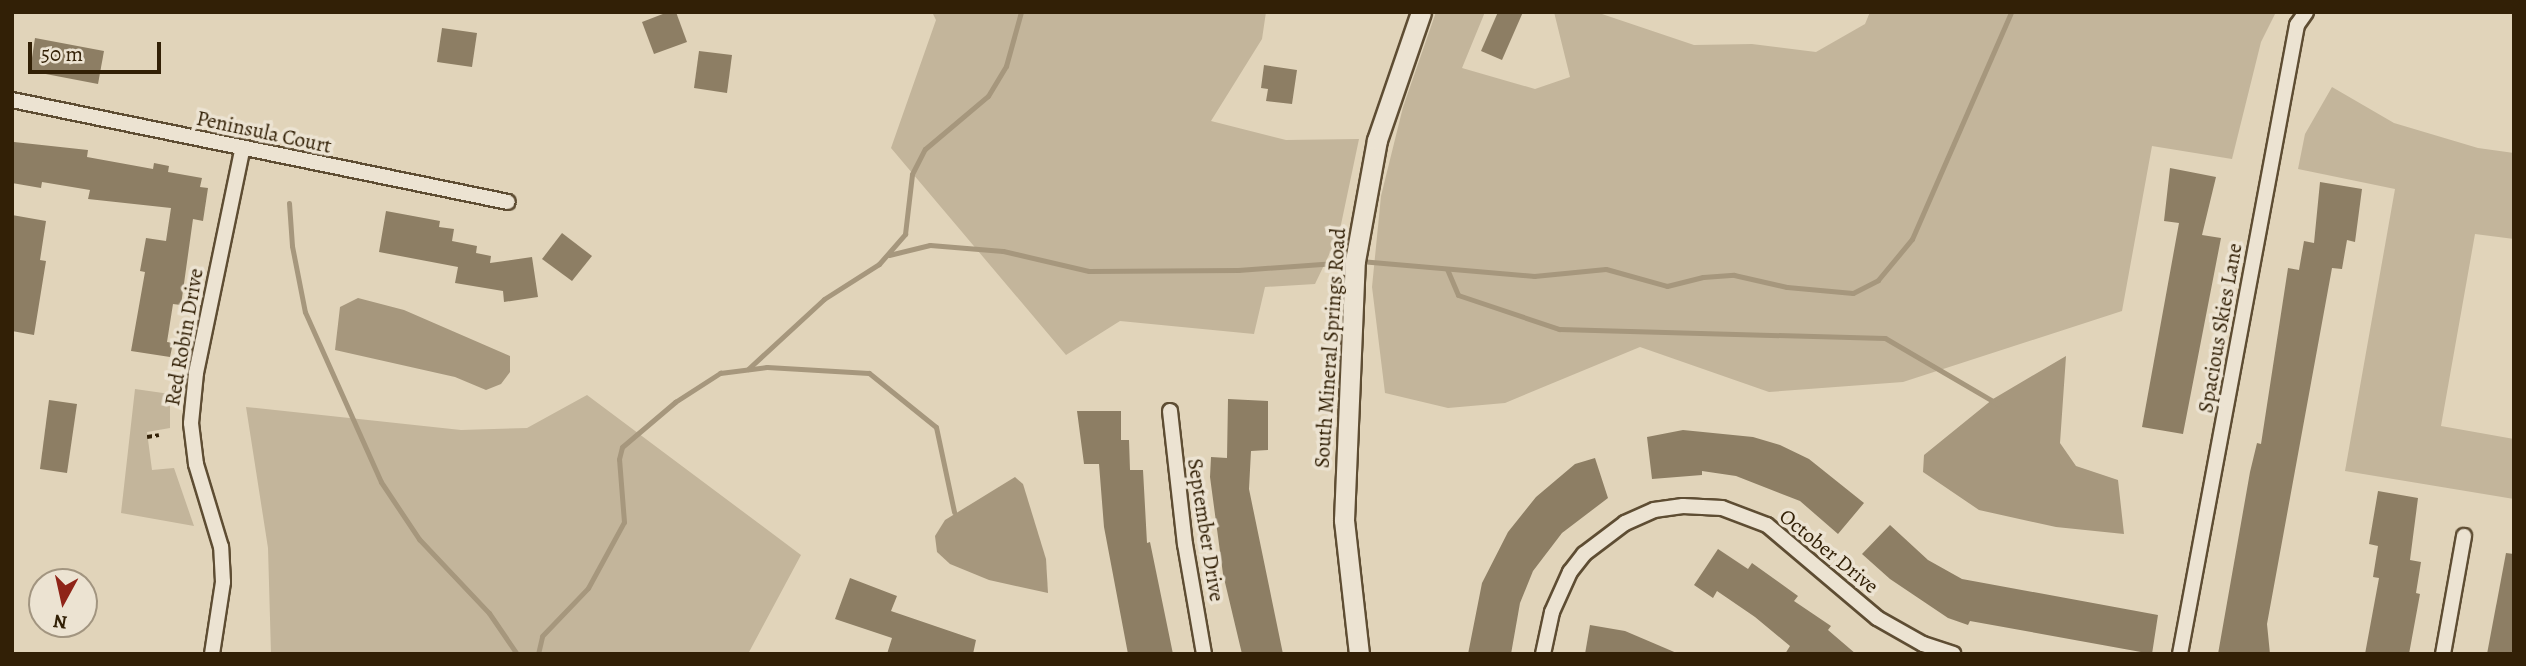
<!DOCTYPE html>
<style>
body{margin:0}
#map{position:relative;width:2526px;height:666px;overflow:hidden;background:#e1d4ba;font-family:Alegreya,serif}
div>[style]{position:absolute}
.green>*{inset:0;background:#c3b59b}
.water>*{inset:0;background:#a6977d}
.stream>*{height:5px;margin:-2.5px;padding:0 2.5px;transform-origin:2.5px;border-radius:2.5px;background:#a6977d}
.building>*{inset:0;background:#8d7e64}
.path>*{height:3.5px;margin-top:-1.75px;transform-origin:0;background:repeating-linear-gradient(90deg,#322006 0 5px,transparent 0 8.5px)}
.roads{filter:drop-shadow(2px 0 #5e4d33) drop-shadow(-2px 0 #5e4d33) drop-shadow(0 2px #5e4d33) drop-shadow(0 -2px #5e4d33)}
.minor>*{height:14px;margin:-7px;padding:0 7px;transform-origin:7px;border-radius:7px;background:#ece3d2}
.tertiary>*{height:19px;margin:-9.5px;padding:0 9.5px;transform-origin:9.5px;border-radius:9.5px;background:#ece3d2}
span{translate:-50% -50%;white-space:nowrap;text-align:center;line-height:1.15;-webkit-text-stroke:7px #ece3d2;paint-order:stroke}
.street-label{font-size:21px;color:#322006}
.frame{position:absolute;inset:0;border:14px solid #322006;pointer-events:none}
.north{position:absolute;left:28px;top:568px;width:70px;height:70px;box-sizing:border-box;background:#ece3d2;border:2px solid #a29580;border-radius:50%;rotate:188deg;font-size:19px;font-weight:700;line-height:28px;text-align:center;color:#322006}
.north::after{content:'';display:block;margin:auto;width:24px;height:32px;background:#8f2418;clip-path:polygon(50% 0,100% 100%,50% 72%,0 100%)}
.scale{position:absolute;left:28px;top:42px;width:133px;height:32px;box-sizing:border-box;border:4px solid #322006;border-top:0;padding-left:9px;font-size:21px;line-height:24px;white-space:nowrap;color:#322006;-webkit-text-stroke:5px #ece3d2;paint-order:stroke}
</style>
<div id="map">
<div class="green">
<i style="clip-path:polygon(932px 12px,1266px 12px,1262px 39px,1211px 121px,1286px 140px,1359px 139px,1339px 234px,1315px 284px,1265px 287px,1254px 334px,1120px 321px,1066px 355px,891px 148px,936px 20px)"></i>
<i style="clip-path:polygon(1436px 12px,1485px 12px,1462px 68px,1535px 89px,1570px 77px,1554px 12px,1596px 12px,1694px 45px,1752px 44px,1816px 52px,1865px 24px,1870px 12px,2276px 12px,2261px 42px,2232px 159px,2152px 146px,2122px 311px,1903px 382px,1769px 392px,1640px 347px,1505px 403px,1448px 408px,1385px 393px,1372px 287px,1381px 196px,1403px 107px)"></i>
<i style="clip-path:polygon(2332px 87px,2394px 123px,2478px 148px,2514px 153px,2514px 239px,2475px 234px,2441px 426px,2514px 439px,2514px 499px,2345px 471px,2395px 189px,2298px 169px,2305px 134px)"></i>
<i style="clip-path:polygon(135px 389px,170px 394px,170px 428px,147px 432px,152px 470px,174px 468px,194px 526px,121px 513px)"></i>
<i style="clip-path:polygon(587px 395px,801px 555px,748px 654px,271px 654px,268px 548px,246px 407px,461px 430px,527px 428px)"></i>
</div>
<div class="water">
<i style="clip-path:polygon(358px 298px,404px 310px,510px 356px,510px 372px,501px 384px,486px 390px,455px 377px,335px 350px,340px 307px)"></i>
<i style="clip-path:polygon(2066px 356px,2060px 443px,2076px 466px,2118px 480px,2124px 534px,2056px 527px,1979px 510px,1923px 472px,1924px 455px,1993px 399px)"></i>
<i style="clip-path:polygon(1015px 477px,1023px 484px,1046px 559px,1048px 593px,989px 580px,950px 564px,937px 552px,935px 536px,945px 520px)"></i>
</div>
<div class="stream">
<i style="left:289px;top:203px;width:43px;rotate:86deg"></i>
<i style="left:292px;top:246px;width:67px;rotate:78.9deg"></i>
<i style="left:305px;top:312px;width:186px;rotate:65.9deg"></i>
<i style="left:381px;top:482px;width:69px;rotate:56.3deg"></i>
<i style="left:419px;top:539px;width:102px;rotate:46.6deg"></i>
<i style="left:489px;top:613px;width:50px;rotate:55.7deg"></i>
<i style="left:889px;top:255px;width:42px;rotate:-13.7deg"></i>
<i style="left:930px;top:245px;width:73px;rotate:4.7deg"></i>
<i style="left:1003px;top:251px;width:88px;rotate:13.1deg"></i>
<i style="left:1089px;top:271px;width:149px;rotate:-0.4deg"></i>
<i style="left:1238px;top:270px;width:112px;rotate:-4.1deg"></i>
<i style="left:1360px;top:261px;width:175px;rotate:4.9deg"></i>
<i style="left:1534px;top:276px;width:72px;rotate:-5.6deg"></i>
<i style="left:1606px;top:269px;width:63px;rotate:15.6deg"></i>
<i style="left:1667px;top:286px;width:37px;rotate:-14deg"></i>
<i style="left:1703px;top:277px;width:31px;rotate:-4deg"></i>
<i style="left:1734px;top:275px;width:54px;rotate:12.8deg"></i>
<i style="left:1787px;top:287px;width:66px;rotate:5.2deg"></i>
<i style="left:1853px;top:293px;width:28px;rotate:-27deg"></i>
<i style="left:1878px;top:280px;width:53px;rotate:-50.3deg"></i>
<i style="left:1912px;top:239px;width:248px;rotate:-66.4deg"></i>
<i style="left:1447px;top:269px;width:28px;rotate:67deg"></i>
<i style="left:1458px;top:295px;width:107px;rotate:18.6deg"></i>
<i style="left:1559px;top:329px;width:326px;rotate:1.6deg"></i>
<i style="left:1885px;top:338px;width:131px;rotate:30.3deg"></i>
<i style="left:748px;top:369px;width:103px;rotate:-42.6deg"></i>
<i style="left:824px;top:299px;width:65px;rotate:-32.5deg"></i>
<i style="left:879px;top:264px;width:40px;rotate:-49deg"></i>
<i style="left:905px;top:234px;width:60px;rotate:-83.3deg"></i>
<i style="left:912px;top:174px;width:28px;rotate:-63deg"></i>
<i style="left:925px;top:149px;width:82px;rotate:-40.1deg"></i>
<i style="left:988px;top:96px;width:35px;rotate:-59deg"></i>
<i style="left:1006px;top:66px;width:56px;rotate:-74.5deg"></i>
<i style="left:538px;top:654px;width:18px;rotate:-77deg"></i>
<i style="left:542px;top:636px;width:66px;rotate:-46.2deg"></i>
<i style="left:588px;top:588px;width:75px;rotate:-61.4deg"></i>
<i style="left:624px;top:522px;width:63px;rotate:-94.5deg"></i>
<i style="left:619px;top:459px;width:12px;rotate:-76deg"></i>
<i style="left:622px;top:447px;width:70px;rotate:-40.3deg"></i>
<i style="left:675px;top:402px;width:54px;rotate:-32.8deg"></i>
<i style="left:720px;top:373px;width:47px;rotate:-7.3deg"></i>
<i style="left:767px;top:367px;width:102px;rotate:3.4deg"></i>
<i style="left:869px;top:373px;width:86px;rotate:38.9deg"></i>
<i style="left:936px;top:427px;width:87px;rotate:78deg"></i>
</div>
<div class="building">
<i style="clip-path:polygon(668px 12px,676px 12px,687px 42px,654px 54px,642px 22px)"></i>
<i style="clip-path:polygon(1498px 12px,1523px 12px,1502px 60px,1481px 51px)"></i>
<i style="clip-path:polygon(442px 28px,477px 33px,472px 67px,437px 62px)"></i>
<i style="clip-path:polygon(35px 38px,104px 51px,98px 84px,30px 71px)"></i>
<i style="clip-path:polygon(699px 51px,732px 55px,727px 93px,694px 88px)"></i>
<i style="clip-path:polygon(1264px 65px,1297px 70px,1292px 104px,1266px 101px,1268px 89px,1261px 88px)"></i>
<i style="clip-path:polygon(14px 142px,88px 150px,87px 157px,153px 169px,154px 163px,169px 166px,168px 172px,202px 178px,200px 187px,208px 188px,203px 221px,193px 219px,181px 305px,173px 304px,167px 342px,173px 343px,170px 357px,131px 351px,145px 272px,140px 271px,146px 238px,166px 241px,171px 208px,88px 199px,90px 190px,42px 182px,41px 188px,12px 183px)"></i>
<i style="clip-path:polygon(2170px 168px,2216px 177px,2202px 235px,2221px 238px,2183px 434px,2142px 427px,2179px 223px,2164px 221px)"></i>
<i style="clip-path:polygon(2320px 182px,2362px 189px,2355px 242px,2347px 240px,2342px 269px,2332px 268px,2267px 624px,2270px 654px,2218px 654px,2250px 472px,2257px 443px,2261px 444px,2288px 268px,2299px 270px,2304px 241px,2314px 243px)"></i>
<i style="clip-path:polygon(386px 211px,440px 221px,439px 227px,454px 229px,452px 241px,477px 246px,476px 253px,491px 256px,490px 263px,532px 257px,538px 297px,504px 302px,503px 291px,455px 283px,458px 267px,379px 252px)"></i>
<i style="clip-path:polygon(12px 215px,46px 221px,40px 260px,46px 261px,34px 335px,12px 331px)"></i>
<i style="clip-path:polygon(562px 233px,592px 256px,572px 281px,542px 259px)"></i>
<i style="clip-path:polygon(1228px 399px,1268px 401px,1268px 450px,1251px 451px,1249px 489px,1283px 654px,1242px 654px,1223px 574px,1210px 477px,1211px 457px,1227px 458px)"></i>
<i style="clip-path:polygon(49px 400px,77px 404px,67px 473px,40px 469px)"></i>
<i style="clip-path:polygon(1077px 411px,1121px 411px,1121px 440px,1129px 440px,1130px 470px,1143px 470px,1147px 543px,1150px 542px,1173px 654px,1128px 654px,1104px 527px,1099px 464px,1084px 464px)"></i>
<i style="clip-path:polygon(1683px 430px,1753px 437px,1780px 445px,1809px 459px,1864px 503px,1838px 534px,1800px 501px,1736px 476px,1702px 471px,1702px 475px,1652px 479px,1647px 437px)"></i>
<i style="clip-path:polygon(1595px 458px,1608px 498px,1562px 533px,1533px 571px,1520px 603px,1511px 654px,1468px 654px,1482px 583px,1508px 532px,1536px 497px,1575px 464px)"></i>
<i style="clip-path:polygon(2378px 491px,2418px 498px,2410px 560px,2421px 562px,2416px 593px,2420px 594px,2409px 654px,2365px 654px,2379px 578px,2373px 577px,2378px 546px,2369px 544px)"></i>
<i style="clip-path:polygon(1890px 525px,1928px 560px,1962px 579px,2158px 615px,2152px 654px,1970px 621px,1968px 625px,1948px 618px,1890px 579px,1862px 554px)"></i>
<i style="clip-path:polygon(1718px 549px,1748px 569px,1752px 563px,1780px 583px,1798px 596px,1794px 601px,1831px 626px,1828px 630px,1856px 654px,1785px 654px,1790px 646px,1755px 617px,1717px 591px,1713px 598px,1694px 585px)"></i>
<i style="clip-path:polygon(2506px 553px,2514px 554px,2514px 654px,2487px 654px)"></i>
<i style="clip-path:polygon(850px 578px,897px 596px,891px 611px,976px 640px,973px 654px,887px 654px,892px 638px,835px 619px)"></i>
<i style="clip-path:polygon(1590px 625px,1625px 631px,1679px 654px,1585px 654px)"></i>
</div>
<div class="path">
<i style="left:147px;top:437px;width:12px;rotate:-9deg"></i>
</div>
<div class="roads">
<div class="minor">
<i style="left:12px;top:100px;width:506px;rotate:11.62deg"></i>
<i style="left:1170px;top:411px;width:134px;rotate:83.6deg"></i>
<i style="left:1185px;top:544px;width:112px;rotate:80.2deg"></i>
<i style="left:212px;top:654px;width:73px;rotate:-81.3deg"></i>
<i style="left:223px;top:582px;width:35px;rotate:-93deg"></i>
<i style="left:221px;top:547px;width:87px;rotate:-106.8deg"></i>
<i style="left:196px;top:464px;width:41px;rotate:-97deg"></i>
<i style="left:191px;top:423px;width:50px;rotate:-84.3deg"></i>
<i style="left:196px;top:373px;width:228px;rotate:-78.3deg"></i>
<i style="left:1543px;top:654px;width:43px;rotate:-77.9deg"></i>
<i style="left:1552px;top:612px;width:44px;rotate:-65.8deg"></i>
<i style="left:1570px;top:572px;width:23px;rotate:-52deg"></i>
<i style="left:1584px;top:554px;width:51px;rotate:-37.1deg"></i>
<i style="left:1625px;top:523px;width:32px;rotate:-24deg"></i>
<i style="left:1654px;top:510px;width:29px;rotate:-8deg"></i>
<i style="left:1683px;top:506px;width:39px;rotate:3deg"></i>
<i style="left:1722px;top:508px;width:48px;rotate:20.7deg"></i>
<i style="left:1767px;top:525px;width:144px;rotate:40.2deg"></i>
<i style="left:1877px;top:618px;width:53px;rotate:29.5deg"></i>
<i style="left:1923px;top:644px;width:32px;rotate:18deg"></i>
<i style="left:2180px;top:654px;width:640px;rotate:-79.46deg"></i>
<i style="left:2297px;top:25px;width:16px;rotate:-55deg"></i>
<i style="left:2443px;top:654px;width:120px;rotate:-79.9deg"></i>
</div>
<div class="tertiary">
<i style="left:1359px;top:654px;width:135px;rotate:-96.4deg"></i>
<i style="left:1344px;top:520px;width:259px;rotate:-87.6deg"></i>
<i style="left:1355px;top:261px;width:123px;rotate:-79.7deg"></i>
<i style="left:1377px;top:140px;width:135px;rotate:-71deg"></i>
</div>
</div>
<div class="street-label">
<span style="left:264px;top:132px;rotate:12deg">Peninsula Court</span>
<span style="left:2220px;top:328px;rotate:-80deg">Spacious Skies Lane</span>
<span style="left:184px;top:337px;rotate:-80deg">Red Robin Drive</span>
<span style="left:1330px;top:348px;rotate:-86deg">South Mineral Springs Road</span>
<span style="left:1206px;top:530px;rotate:81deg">September Drive</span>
<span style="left:1829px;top:551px;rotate:39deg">October Drive</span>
</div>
<div class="frame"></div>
<div class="north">N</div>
<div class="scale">50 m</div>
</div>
